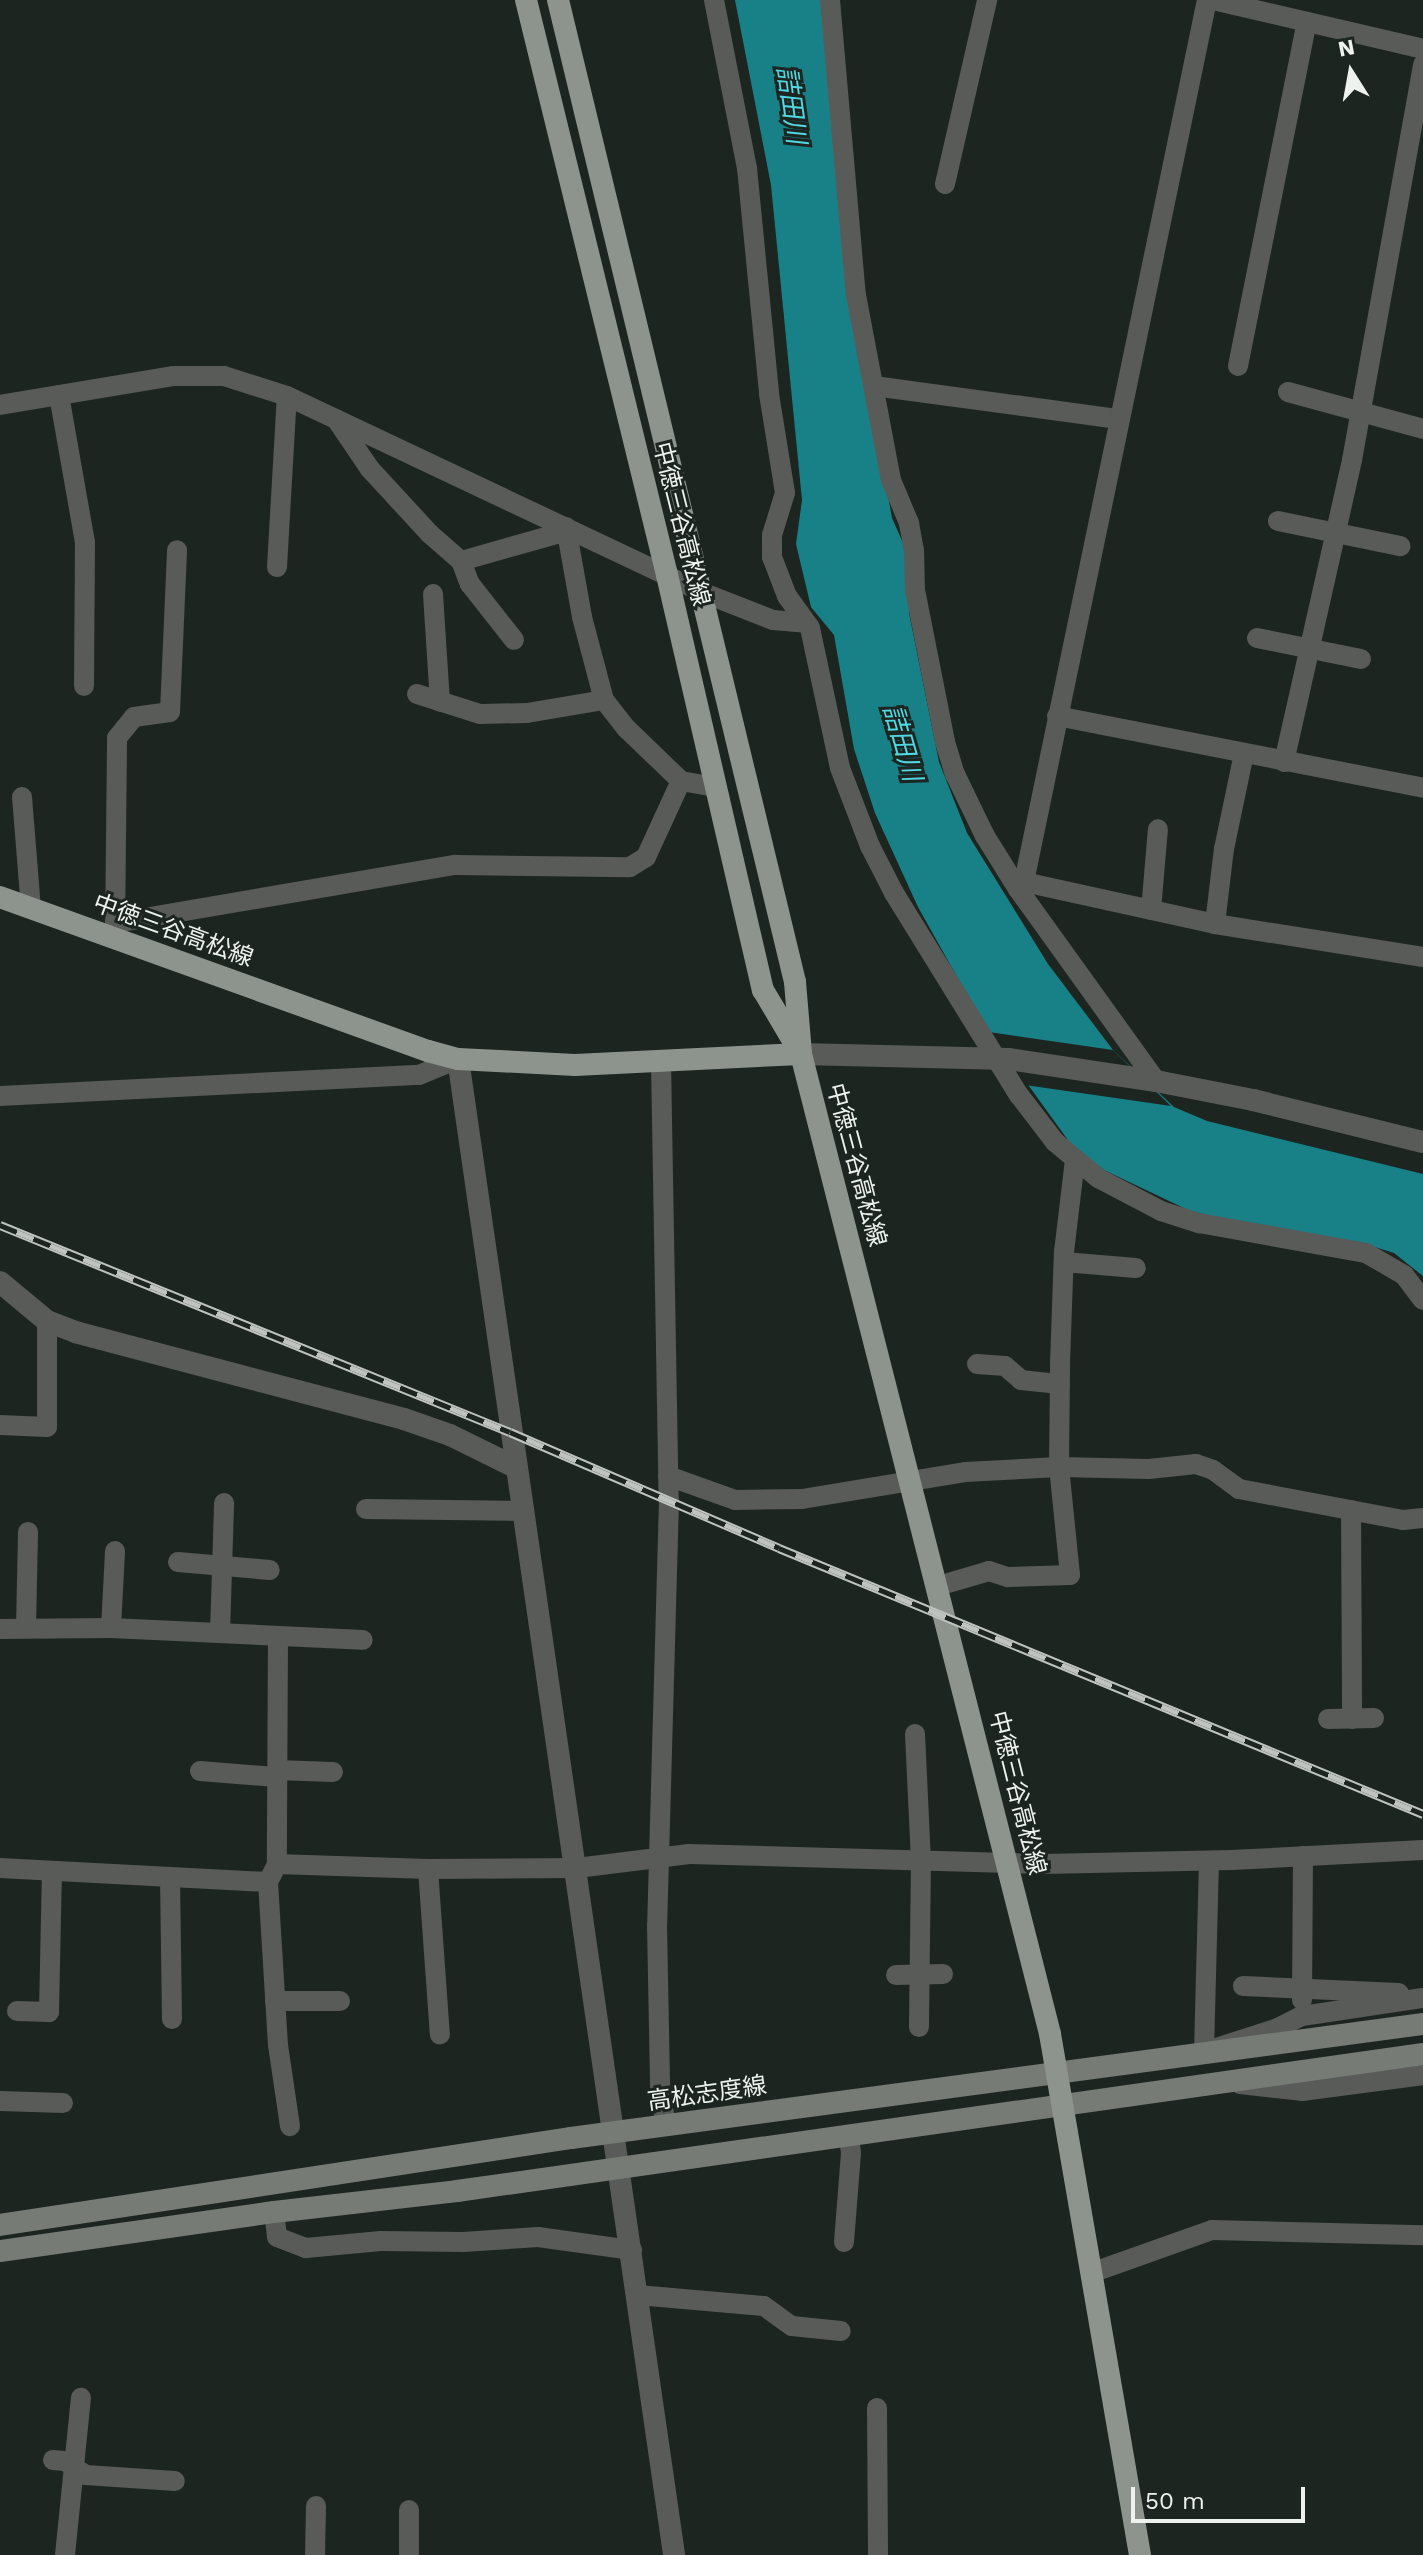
<!DOCTYPE html>
<meta charset="utf-8">
<style>
body{margin:0}
#map{position:relative;width:1423px;height:2555px;overflow:hidden;background:#1d2521;font-family:"Work Sans","Noto Sans JP",sans-serif}
div>[style]{position:absolute}
.water>*{inset:0;background:#188188}
.pier>*{inset:0;background:#1d2521}
.minor>*{height:20px;margin:-10px;padding:0 10px;transform-origin:10px;border-radius:10px;background:#585b58}
.tertiary>*{height:22px;margin:-11px;padding:0 11px;transform-origin:11px;border-radius:11px;background:#585b58}
.secondary>*{height:22px;margin:-11px;padding:0 11px;transform-origin:11px;border-radius:11px;background:#767b76}
.primary>*{height:22px;margin:-11px;padding:0 11px;transform-origin:11px;border-radius:11px;background:#8d938d}
.rail>*{height:9px;margin-top:-4.5px;transform-origin:0;background:repeating-linear-gradient(90deg,#1d2521 0 18px,#bec3c0 0 36px);box-sizing:border-box;border-block:2px solid #bec3c0}
span{translate:-50% -50%;white-space:nowrap;text-align:center;line-height:1.15;-webkit-text-stroke:6px #1d2521;paint-order:stroke}
.street-label{font-size:24px;color:#edf2ef}
.water-label{font-size:26px;color:#4ed9e4;font-style:italic}
.north{position:absolute;left:1311px;top:32px;width:80px;height:80px;-webkit-text-stroke:6px #1d2521;paint-order:stroke;rotate:349deg;font-size:22px;font-weight:700;line-height:32px;text-align:center;color:#edf2ef}
.north::after{content:'';display:block;margin:auto;width:28px;height:36px;background:#edf2ef;clip-path:polygon(50% 0,100% 100%,50% 72%,0 100%)}
.scale{position:absolute;left:1131px;top:2487px;width:174px;height:36px;box-sizing:border-box;border:4px solid #edf2ef;border-top:0;padding-left:10px;font-size:24px;line-height:28px;white-space:nowrap;color:#edf2ef;-webkit-text-stroke:6px #1d2521;paint-order:stroke}
</style>
<div id="map">
<div class="water">
<i style="clip-path:polygon(735px 0,822px 0,848px 271px,892px 518px,903px 543px,910px 590px,909px 613px,939px 762px,967px 833px,1048px 964px,1113px 1050px,1174px 1107px,1207px 1121px,1423px 1174px,1423px 1276px,1394px 1253px,1359px 1242px,1232px 1222px,1188px 1210px,1104px 1170px,1073px 1147px,980px 1018px,918px 907px,875px 813px,854px 749px,834px 635px,811px 607px,796px 544px,802px 500px,771px 185px)"></i>
</div>
<div class="pier">
<i style="clip-path:polygon(989px 1032px,1113px 1050px,1171px 1106px,1025px 1085px)"></i>
</div>
<div class="minor">
<i style="left:714px;top:0;width:171px;rotate:78.9deg"></i>
<i style="left:747px;top:168px;width:227px;rotate:84.4deg"></i>
<i style="left:769px;top:394px;width:100px;rotate:80.8deg"></i>
<i style="left:785px;top:493px;width:44px;rotate:107.2deg"></i>
<i style="left:772px;top:535px;width:22px;rotate:90deg"></i>
<i style="left:772px;top:557px;width:42px;rotate:69deg"></i>
<i style="left:787px;top:596px;width:39px;rotate:54deg"></i>
<i style="left:810px;top:628px;width:143px;rotate:77.9deg"></i>
<i style="left:840px;top:768px;width:84px;rotate:69deg"></i>
<i style="left:870px;top:846px;width:53px;rotate:62.9deg"></i>
<i style="left:894px;top:893px;width:238px;rotate:58.3deg"></i>
<i style="left:1019px;top:1095px;width:59px;rotate:52.5deg"></i>
<i style="left:1055px;top:1142px;width:56px;rotate:39.9deg"></i>
<i style="left:1098px;top:1178px;width:71px;rotate:27.6deg"></i>
<i style="left:1161px;top:1211px;width:40px;rotate:18deg"></i>
<i style="left:1199px;top:1223px;width:170px;rotate:10.2deg"></i>
<i style="left:1366px;top:1253px;width:44px;rotate:30.1deg"></i>
<i style="left:1404px;top:1275px;width:31px;rotate:53deg"></i>
<i style="left:830px;top:0;width:296px;rotate:85deg"></i>
<i style="left:856px;top:295px;width:188px;rotate:79.3deg"></i>
<i style="left:891px;top:480px;width:47px;rotate:67.3deg"></i>
<i style="left:909px;top:523px;width:27px;rotate:80deg"></i>
<i style="left:914px;top:550px;width:40px;rotate:88.6deg"></i>
<i style="left:915px;top:590px;width:155px;rotate:78.8deg"></i>
<i style="left:945px;top:742px;width:34px;rotate:73deg"></i>
<i style="left:955px;top:774px;width:69px;rotate:64.2deg"></i>
<i style="left:985px;top:836px;width:62px;rotate:58.1deg"></i>
<i style="left:1018px;top:889px;width:236px;rotate:54.3deg"></i>
<i style="left:1213px;top:0;width:216px;rotate:13.1deg"></i>
<i style="left:945px;top:184px;width:189px;rotate:-77.1deg"></i>
<i style="left:1238px;top:366px;width:351px;rotate:-78.7deg"></i>
<i style="left:874px;top:386px;width:245px;rotate:7.7deg"></i>
<i style="left:1288px;top:392px;width:140px;rotate:15.3deg"></i>
<i style="left:59px;top:395px;width:149px;rotate:80deg"></i>
<i style="left:85px;top:542px;width:144px;rotate:90.4deg"></i>
<i style="left:0;top:405px;width:175px;rotate:-9.5deg"></i>
<i style="left:173px;top:376px;width:51px"></i>
<i style="left:224px;top:376px;width:66px;rotate:17.6deg"></i>
<i style="left:287px;top:396px;width:461px;rotate:25.3deg"></i>
<i style="left:704px;top:593px;width:74px;rotate:21.4deg"></i>
<i style="left:773px;top:620px;width:33px;rotate:5deg"></i>
<i style="left:336px;top:419px;width:60px;rotate:55.8deg"></i>
<i style="left:370px;top:469px;width:88px;rotate:47.3deg"></i>
<i style="left:430px;top:534px;width:41px;rotate:41.1deg"></i>
<i style="left:461px;top:561px;width:25px;rotate:69deg"></i>
<i style="left:470px;top:584px;width:71px;rotate:51.8deg"></i>
<i style="left:1278px;top:521px;width:125px;rotate:11.6deg"></i>
<i style="left:566px;top:527px;width:91px;rotate:79.9deg"></i>
<i style="left:582px;top:617px;width:86px;rotate:75.2deg"></i>
<i style="left:604px;top:700px;width:37px;rotate:52deg"></i>
<i style="left:627px;top:729px;width:75px;rotate:43.9deg"></i>
<i style="left:681px;top:781px;width:36px;rotate:10deg"></i>
<i style="left:461px;top:561px;width:110px;rotate:-15.8deg"></i>
<i style="left:277px;top:567px;width:171px;rotate:-86.7deg"></i>
<i style="left:433px;top:594px;width:108px;rotate:86.3deg"></i>
<i style="left:1257px;top:638px;width:106px;rotate:11.4deg"></i>
<i style="left:417px;top:694px;width:66px;rotate:17.6deg"></i>
<i style="left:480px;top:714px;width:47px;rotate:-1.2deg"></i>
<i style="left:527px;top:713px;width:78px;rotate:-9.6deg"></i>
<i style="left:1057px;top:716px;width:373px;rotate:11.1deg"></i>
<i style="left:1284px;top:762px;width:310px;rotate:-77.3deg"></i>
<i style="left:1352px;top:460px;width:402px;rotate:-79.8deg"></i>
<i style="left:22px;top:797px;width:111px;rotate:85.4deg"></i>
<i style="left:1024px;top:882px;width:196px;rotate:12.4deg"></i>
<i style="left:1215px;top:924px;width:76px;rotate:-83.2deg"></i>
<i style="left:1224px;top:849px;width:98px;rotate:-78.2deg"></i>
<i style="left:1018px;top:889px;width:9px;rotate:-49deg"></i>
<i style="left:1024px;top:882px;width:901px;rotate:-78.28deg"></i>
<i style="left:1151px;top:910px;width:81px;rotate:-85.1deg"></i>
<i style="left:115px;top:923px;width:346px;rotate:-9.7deg"></i>
<i style="left:456px;top:865px;width:174px;rotate:0.7deg"></i>
<i style="left:630px;top:867px;width:19px;rotate:-32deg"></i>
<i style="left:646px;top:857px;width:84px;rotate:-65.3deg"></i>
<i style="left:1215px;top:924px;width:211px;rotate:9deg"></i>
<i style="left:115px;top:934px;width:196px;rotate:-89.4deg"></i>
<i style="left:117px;top:738px;width:27px;rotate:-51deg"></i>
<i style="left:134px;top:717px;width:36px;rotate:-8deg"></i>
<i style="left:170px;top:712px;width:162px;rotate:-87.5deg"></i>
<i style="left:661px;top:1062px;width:438px;rotate:89deg"></i>
<i style="left:669px;top:1500px;width:425px;rotate:91.6deg"></i>
<i style="left:657px;top:1925px;width:163px;rotate:88.9deg"></i>
<i style="left:660px;top:2088px;width:38px;rotate:81deg"></i>
<i style="left:0;top:1096px;width:420px;rotate:-2.9deg"></i>
<i style="left:419px;top:1075px;width:42px;rotate:-22.3deg"></i>
<i style="left:1064px;top:1262px;width:72px;rotate:4.8deg"></i>
<i style="left:977px;top:1364px;width:28px;rotate:4deg"></i>
<i style="left:1005px;top:1366px;width:21px;rotate:41deg"></i>
<i style="left:1021px;top:1380px;width:39px;rotate:6deg"></i>
<i style="left:0;top:1425px;width:47px;rotate:2.4deg"></i>
<i style="left:47px;top:1427px;width:106px;rotate:-90deg"></i>
<i style="left:668px;top:1476px;width:71px;rotate:19.7deg"></i>
<i style="left:735px;top:1500px;width:67px;rotate:-0.9deg"></i>
<i style="left:802px;top:1499px;width:165px;rotate:-9.4deg"></i>
<i style="left:965px;top:1472px;width:94px;rotate:-3deg"></i>
<i style="left:1059px;top:1467px;width:90px;rotate:1.3deg"></i>
<i style="left:1149px;top:1469px;width:47px;rotate:-6.1deg"></i>
<i style="left:1196px;top:1464px;width:18px;rotate:19deg"></i>
<i style="left:1213px;top:1470px;width:32px;rotate:36deg"></i>
<i style="left:1239px;top:1489px;width:167px;rotate:10.7deg"></i>
<i style="left:1403px;top:1520px;width:20px;rotate:-6deg"></i>
<i style="left:366px;top:1509px;width:158px;rotate:0.7deg"></i>
<i style="left:1351px;top:1510px;width:209px;rotate:89.7deg"></i>
<i style="left:178px;top:1562px;width:92px;rotate:5deg"></i>
<i style="left:938px;top:1586px;width:53px;rotate:-16.4deg"></i>
<i style="left:989px;top:1571px;width:20px;rotate:18deg"></i>
<i style="left:1008px;top:1577px;width:62px;rotate:-1.8deg"></i>
<i style="left:1070px;top:1575px;width:109px;rotate:-95.8deg"></i>
<i style="left:1059px;top:1467px;width:103px;rotate:-89.4deg"></i>
<i style="left:1060px;top:1364px;width:112px;rotate:-88deg"></i>
<i style="left:1064px;top:1252px;width:93px;rotate:-83.2deg"></i>
<i style="left:26px;top:1628px;width:96px;rotate:-88.8deg"></i>
<i style="left:111px;top:1628px;width:77px;rotate:-87deg"></i>
<i style="left:0;top:1629px;width:111px;rotate:-0.5deg"></i>
<i style="left:111px;top:1628px;width:252px;rotate:2.7deg"></i>
<i style="left:220px;top:1633px;width:130px;rotate:-88.2deg"></i>
<i style="left:278px;top:1638px;width:226px;rotate:90.3deg"></i>
<i style="left:277px;top:1864px;width:151px;rotate:1.9deg"></i>
<i style="left:428px;top:1869px;width:149px;rotate:-0.4deg"></i>
<i style="left:577px;top:1868px;width:113px;rotate:-7.1deg"></i>
<i style="left:689px;top:1854px;width:355px;rotate:1.6deg"></i>
<i style="left:1044px;top:1864px;width:188px;rotate:-1.2deg"></i>
<i style="left:1232px;top:1860px;width:191px;rotate:-3deg"></i>
<i style="left:1328px;top:1719px;width:46px;rotate:-1.2deg"></i>
<i style="left:915px;top:1734px;width:126px;rotate:87.3deg"></i>
<i style="left:921px;top:1860px;width:167px;rotate:90.7deg"></i>
<i style="left:277px;top:1770px;width:56px;rotate:2deg"></i>
<i style="left:200px;top:1771px;width:77px;rotate:4.5deg"></i>
<i style="left:1209px;top:1861px;width:191px;rotate:91.5deg"></i>
<i style="left:1204px;top:2052px;width:78px;rotate:-18deg"></i>
<i style="left:1278px;top:2028px;width:27px;rotate:-27deg"></i>
<i style="left:1302px;top:2016px;width:122px;rotate:-8.5deg"></i>
<i style="left:0;top:1868px;width:268px;rotate:3deg"></i>
<i style="left:268px;top:1882px;width:20px;rotate:-63deg"></i>
<i style="left:428px;top:1869px;width:166px;rotate:85.9deg"></i>
<i style="left:170px;top:1877px;width:142px;rotate:89.2deg"></i>
<i style="left:268px;top:1882px;width:163px;rotate:86.5deg"></i>
<i style="left:278px;top:2045px;width:82px;rotate:81.6deg"></i>
<i style="left:896px;top:1975px;width:47px;rotate:-1.2deg"></i>
<i style="left:1243px;top:1986px;width:156px;rotate:2.6deg"></i>
<i style="left:1302px;top:2000px;width:144px;rotate:-89.6deg"></i>
<i style="left:275px;top:2001px;width:65px"></i>
<i style="left:17px;top:2011px;width:32px;rotate:2deg"></i>
<i style="left:49px;top:2012px;width:141px;rotate:-88.8deg"></i>
<i style="left:1240px;top:2084px;width:62px;rotate:6.4deg"></i>
<i style="left:1302px;top:2091px;width:122px;rotate:-7.5deg"></i>
<i style="left:0;top:2101px;width:63px;rotate:1.8deg"></i>
<i style="left:274px;top:2212px;width:25px;rotate:83deg"></i>
<i style="left:277px;top:2237px;width:31px;rotate:21deg"></i>
<i style="left:306px;top:2248px;width:75px;rotate:-5.3deg"></i>
<i style="left:381px;top:2241px;width:82px;rotate:0.7deg"></i>
<i style="left:463px;top:2242px;width:75px;rotate:-3.8deg"></i>
<i style="left:538px;top:2237px;width:95px;rotate:7.9deg"></i>
<i style="left:844px;top:2242px;width:89px;rotate:-85.5deg"></i>
<i style="left:851px;top:2153px;width:17px;rotate:-97deg"></i>
<i style="left:1091px;top:2273px;width:128px;rotate:-19.6deg"></i>
<i style="left:1212px;top:2230px;width:211px;rotate:1.4deg"></i>
<i style="left:638px;top:2295px;width:126px;rotate:5deg"></i>
<i style="left:764px;top:2306px;width:34px;rotate:36deg"></i>
<i style="left:792px;top:2326px;width:49px;rotate:5.8deg"></i>
<i style="left:877px;top:2408px;width:147px;rotate:89.6deg"></i>
<i style="left:53px;top:2460px;width:12px;rotate:5deg"></i>
<i style="left:65px;top:2461px;width:25px;rotate:34deg"></i>
<i style="left:86px;top:2475px;width:89px;rotate:3.9deg"></i>
<i style="left:65px;top:2555px;width:158px;rotate:-84.2deg"></i>
<i style="left:315px;top:2555px;width:49px;rotate:-88.8deg"></i>
<i style="left:409px;top:2555px;width:45px;rotate:-90deg"></i>
</div>
<div class="tertiary">
<i style="left:801px;top:1054px;width:207px;rotate:1.4deg"></i>
<i style="left:1008px;top:1059px;width:150px;rotate:8.5deg"></i>
<i style="left:1156px;top:1081px;width:99px;rotate:11.1deg"></i>
<i style="left:1253px;top:1100px;width:175px;rotate:13.9deg"></i>
<i style="left:458px;top:1059px;width:1512px;rotate:81.78deg"></i>
<i style="left:0;top:1282px;width:61px;rotate:39.7deg"></i>
<i style="left:47px;top:1321px;width:30px;rotate:21deg"></i>
<i style="left:75px;top:1332px;width:340px;rotate:14.8deg"></i>
<i style="left:404px;top:1419px;width:49px;rotate:19.2deg"></i>
<i style="left:450px;top:1435px;width:72px;rotate:26.2deg"></i>
</div>
<div class="secondary">
<i style="left:0;top:2225px;width:578px;rotate:-8.66deg"></i>
<i style="left:571px;top:2138px;width:860px;rotate:-7.62deg"></i>
<i style="left:0;top:2251px;width:277px;rotate:-8.1deg"></i>
<i style="left:274px;top:2212px;width:184px;rotate:-6.5deg"></i>
<i style="left:457px;top:2191px;width:976px;rotate:-8.07deg"></i>
</div>
<div class="primary">
<i style="left:526px;top:0;width:592px;rotate:76.22deg"></i>
<i style="left:667px;top:575px;width:426px;rotate:77deg"></i>
<i style="left:763px;top:990px;width:69px;rotate:59.3deg"></i>
<i style="left:558px;top:0;width:1010px;rotate:76.43deg"></i>
<i style="left:795px;top:982px;width:72px;rotate:85.2deg"></i>
<i style="left:801px;top:1054px;width:1011px;rotate:75.74deg"></i>
<i style="left:1050px;top:2034px;width:529px;rotate:80.2deg"></i>
<i style="left:0;top:897px;width:455px;rotate:19.8deg"></i>
<i style="left:428px;top:1051px;width:31px;rotate:15deg"></i>
<i style="left:458px;top:1059px;width:117px;rotate:2.9deg"></i>
<i style="left:575px;top:1065px;width:226px;rotate:-2.8deg"></i>
</div>
<div class="rail">
<i style="left:0;top:1225px;width:550px;rotate:22.09deg"></i>
<i style="left:510px;top:1432px;width:293px;rotate:23.3deg"></i>
<i style="left:779px;top:1548px;width:697px;rotate:22.44deg"></i>
</div>
<div class="street-label">
<span style="left:681px;top:524px;rotate:76deg">中徳三谷高松線</span>
<span style="left:173px;top:931px;rotate:20deg">中徳三谷高松線</span>
<span style="left:856px;top:1165px;rotate:75deg">中徳三谷高松線</span>
<span style="left:1017px;top:1793px;rotate:76deg">中徳三谷高松線</span>
<span style="left:707px;top:2094px;rotate:-8deg">高松志度線</span>
</div>
<div class="water-label">
<span style="left:791px;top:105px;rotate:82deg">詰田川</span>
<span style="left:902px;top:743px;rotate:74deg">詰田川</span>
</div>
<div class="north">N</div>
<div class="scale">50 m</div>
</div>
